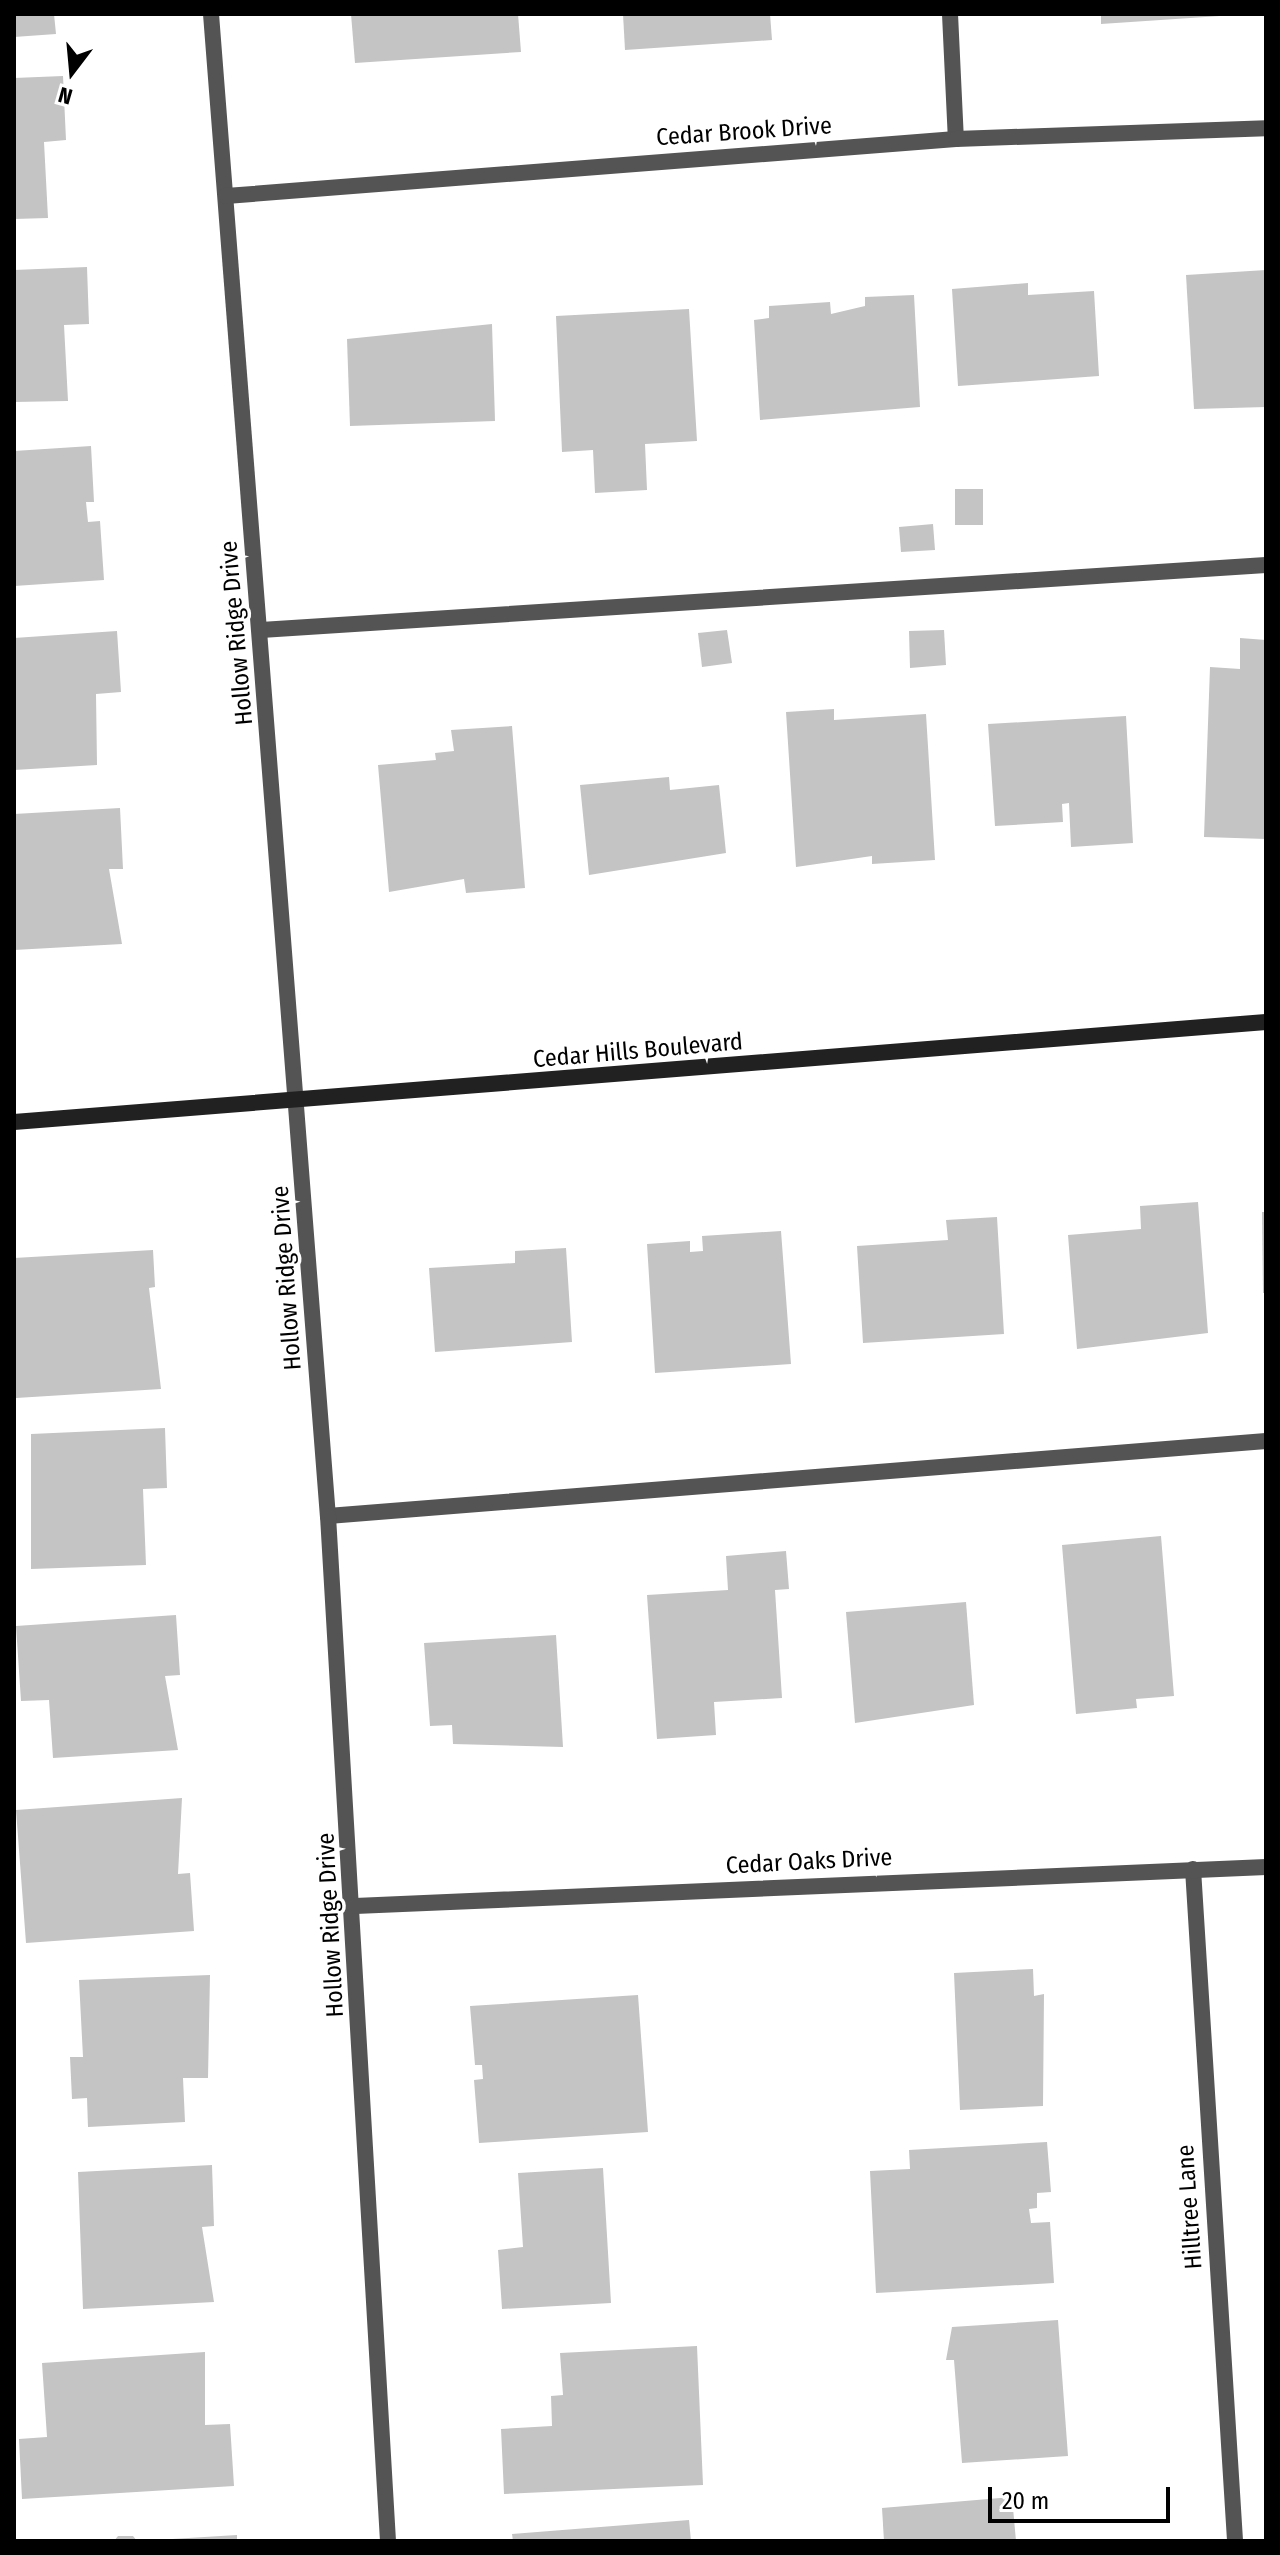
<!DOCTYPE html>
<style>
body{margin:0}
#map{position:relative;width:1280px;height:2555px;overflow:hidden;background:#fff;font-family:"Fira Sans Condensed",sans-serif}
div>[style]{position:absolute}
.building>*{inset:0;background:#c4c4c4}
.lane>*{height:16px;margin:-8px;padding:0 8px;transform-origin:8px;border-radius:8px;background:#545454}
.street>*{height:16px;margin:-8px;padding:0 8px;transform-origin:8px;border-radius:8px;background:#545454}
.secondary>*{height:16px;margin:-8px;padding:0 8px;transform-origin:8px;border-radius:8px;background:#212121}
span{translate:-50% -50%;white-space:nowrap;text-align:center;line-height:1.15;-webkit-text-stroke:7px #fff;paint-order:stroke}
.street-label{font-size:24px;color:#000}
.frame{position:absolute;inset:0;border:16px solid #000;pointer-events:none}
.north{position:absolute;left:32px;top:32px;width:80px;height:80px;-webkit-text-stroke:6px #fff;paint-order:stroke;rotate:196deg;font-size:22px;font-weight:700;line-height:32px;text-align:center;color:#000}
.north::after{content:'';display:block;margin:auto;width:28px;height:36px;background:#000;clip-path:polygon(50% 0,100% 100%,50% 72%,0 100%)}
.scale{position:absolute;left:988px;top:2487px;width:182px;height:36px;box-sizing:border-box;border:4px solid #000;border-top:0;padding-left:10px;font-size:24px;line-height:28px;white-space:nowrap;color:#000;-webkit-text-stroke:6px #fff;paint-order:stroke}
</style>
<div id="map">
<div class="building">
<i style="clip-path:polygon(14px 14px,54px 14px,56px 34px,14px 37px)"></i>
<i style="clip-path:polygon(351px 14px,518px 14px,521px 52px,355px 63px)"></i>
<i style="clip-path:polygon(623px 14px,770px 14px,772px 40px,625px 50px)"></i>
<i style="clip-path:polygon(1101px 14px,1220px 14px,1220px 16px,1101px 24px)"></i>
<i style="clip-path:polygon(63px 76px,66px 140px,44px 142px,48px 218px,14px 219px,14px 78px)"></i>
<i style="clip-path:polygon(87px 267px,89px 324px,64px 325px,68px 401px,14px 402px,14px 270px)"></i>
<i style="clip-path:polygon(1266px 270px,1266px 407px,1194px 409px,1186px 275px)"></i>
<i style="clip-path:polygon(1028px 283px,1028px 295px,1094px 291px,1099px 376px,958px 386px,952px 289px)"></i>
<i style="clip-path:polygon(914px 295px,920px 407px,760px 420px,754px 320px,769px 318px,769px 306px,830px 302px,831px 314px,865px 306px,865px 297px)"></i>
<i style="clip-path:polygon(689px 309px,697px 441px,645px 444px,647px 490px,595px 493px,593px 450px,562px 452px,556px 316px)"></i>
<i style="clip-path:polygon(492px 324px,495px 421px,350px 426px,347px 339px)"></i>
<i style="clip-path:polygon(91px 446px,94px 502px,86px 502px,88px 522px,100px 521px,104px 580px,14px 586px,14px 451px)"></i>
<i style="clip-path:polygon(955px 489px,983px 489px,983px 525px,955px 525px)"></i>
<i style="clip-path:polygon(933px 524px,935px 550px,901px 552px,899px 527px)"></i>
<i style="clip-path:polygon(727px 630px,732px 663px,702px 667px,698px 633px)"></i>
<i style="clip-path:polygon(944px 630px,946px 665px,910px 668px,909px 631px)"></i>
<i style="clip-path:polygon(117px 631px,121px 692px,96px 694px,97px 765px,14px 770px,14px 638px)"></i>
<i style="clip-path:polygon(1240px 638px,1266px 640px,1266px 839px,1204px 837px,1210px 667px,1240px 669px)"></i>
<i style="clip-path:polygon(834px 709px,834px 720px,926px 714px,935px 860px,872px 864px,872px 856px,796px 867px,786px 712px)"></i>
<i style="clip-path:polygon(1126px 716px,1133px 843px,1071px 847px,1069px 803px,1062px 804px,1063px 822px,995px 826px,988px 724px)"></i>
<i style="clip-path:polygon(512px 726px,525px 888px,466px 893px,464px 879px,389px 892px,378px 765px,436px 760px,435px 753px,454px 751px,451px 730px)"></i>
<i style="clip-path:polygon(669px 777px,670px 790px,719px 785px,726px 853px,589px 875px,580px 785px)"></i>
<i style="clip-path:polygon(120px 808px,123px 869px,109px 869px,122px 944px,14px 950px,14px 814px)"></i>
<i style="clip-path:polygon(1198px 1202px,1208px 1333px,1077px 1349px,1068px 1235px,1141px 1229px,1140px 1206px)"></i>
<i style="clip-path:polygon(1262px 1212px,1266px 1212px,1266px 1293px,1263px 1293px)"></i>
<i style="clip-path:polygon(997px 1217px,1004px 1334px,863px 1343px,857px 1246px,948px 1240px,946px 1220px)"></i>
<i style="clip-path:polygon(781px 1231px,791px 1364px,655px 1373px,647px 1244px,690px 1241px,690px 1252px,703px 1251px,702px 1236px)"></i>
<i style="clip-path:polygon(566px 1248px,572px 1342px,435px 1352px,429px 1268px,515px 1263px,515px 1251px)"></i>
<i style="clip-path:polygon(153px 1250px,155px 1287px,149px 1288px,161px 1389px,16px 1398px,14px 1258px)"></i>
<i style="clip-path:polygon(165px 1428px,167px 1488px,143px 1489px,146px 1565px,31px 1569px,31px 1434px)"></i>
<i style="clip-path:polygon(1161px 1536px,1174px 1696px,1136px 1699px,1137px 1708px,1076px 1714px,1062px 1545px)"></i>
<i style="clip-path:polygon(786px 1551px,789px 1589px,775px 1590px,782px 1698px,714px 1702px,716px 1735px,657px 1739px,647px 1595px,728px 1590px,726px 1556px)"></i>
<i style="clip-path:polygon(966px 1602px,974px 1705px,855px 1723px,846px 1612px)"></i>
<i style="clip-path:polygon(176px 1615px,180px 1675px,165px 1676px,178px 1750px,53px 1758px,49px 1700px,21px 1701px,16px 1626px)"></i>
<i style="clip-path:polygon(556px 1635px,563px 1747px,453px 1744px,452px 1725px,430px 1726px,424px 1643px)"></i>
<i style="clip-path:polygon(182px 1798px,178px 1874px,190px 1873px,194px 1931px,26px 1943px,16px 1810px)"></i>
<i style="clip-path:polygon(1033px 1969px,1034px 1996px,1044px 1994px,1043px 2106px,960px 2110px,954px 1973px)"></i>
<i style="clip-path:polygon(210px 1975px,208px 2078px,183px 2078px,185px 2122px,88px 2127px,87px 2098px,72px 2099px,70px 2057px,83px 2057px,79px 1980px)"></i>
<i style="clip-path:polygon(638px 1995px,648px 2132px,479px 2143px,474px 2080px,483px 2079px,482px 2065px,475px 2065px,470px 2006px)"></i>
<i style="clip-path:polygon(1047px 2142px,1051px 2192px,1037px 2193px,1037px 2208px,1029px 2209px,1031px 2223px,1050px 2222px,1054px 2283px,876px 2293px,870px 2171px,910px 2169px,909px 2150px)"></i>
<i style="clip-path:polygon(212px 2165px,214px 2226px,202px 2227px,214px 2302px,83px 2309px,78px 2172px)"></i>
<i style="clip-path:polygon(603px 2168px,611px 2303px,502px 2309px,498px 2250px,523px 2247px,518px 2173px)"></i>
<i style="clip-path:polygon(1058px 2320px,1068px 2456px,962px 2463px,954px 2360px,946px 2360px,952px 2327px)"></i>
<i style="clip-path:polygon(697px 2346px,703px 2485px,504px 2494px,501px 2429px,552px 2426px,551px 2396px,563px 2395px,560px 2353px)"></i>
<i style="clip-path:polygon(205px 2352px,205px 2425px,230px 2424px,234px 2486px,22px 2499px,19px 2439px,47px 2437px,42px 2363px)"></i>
<i style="clip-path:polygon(1012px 2497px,1016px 2541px,884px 2541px,882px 2508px)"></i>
<i style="clip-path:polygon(689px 2520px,691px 2541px,513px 2541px,512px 2534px)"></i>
<i style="clip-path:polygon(237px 2535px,237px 2541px,172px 2541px,172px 2539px)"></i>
<i style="clip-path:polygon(118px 2536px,133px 2536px,137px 2541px,114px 2541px)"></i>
</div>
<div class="lane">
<i style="left:261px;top:630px;width:1007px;rotate:-3.7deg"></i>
<i style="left:328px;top:1516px;width:941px;rotate:-4.57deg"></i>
</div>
<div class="street">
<i style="left:211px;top:14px;width:1507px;rotate:85.55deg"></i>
<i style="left:328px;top:1516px;width:1027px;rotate:86.65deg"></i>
<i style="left:950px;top:14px;width:125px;rotate:87.3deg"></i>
<i style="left:226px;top:196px;width:732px;rotate:-4.46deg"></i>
<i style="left:956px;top:139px;width:310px;rotate:-2deg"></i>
<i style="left:1193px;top:1869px;width:673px;rotate:86.42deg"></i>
<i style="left:355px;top:1906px;width:912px;rotate:-2.45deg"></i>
</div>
<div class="secondary">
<i style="left:14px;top:1122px;width:1256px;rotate:-4.57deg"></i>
</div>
<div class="street-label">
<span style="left:744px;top:132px;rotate:-4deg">Cedar Brook Drive</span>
<span style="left:237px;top:633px;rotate:-95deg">Hollow Ridge Drive</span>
<span style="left:638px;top:1051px;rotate:-5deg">Cedar Hills Boulevard</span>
<span style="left:287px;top:1278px;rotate:-94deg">Hollow Ridge Drive</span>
<span style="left:809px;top:1862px;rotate:-3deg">Cedar Oaks Drive</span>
<span style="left:331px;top:1925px;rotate:-93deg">Hollow Ridge Drive</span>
<span style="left:1190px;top:2207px;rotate:-94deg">Hilltree Lane</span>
</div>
<div class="frame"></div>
<div class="north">N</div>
<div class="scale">20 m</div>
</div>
